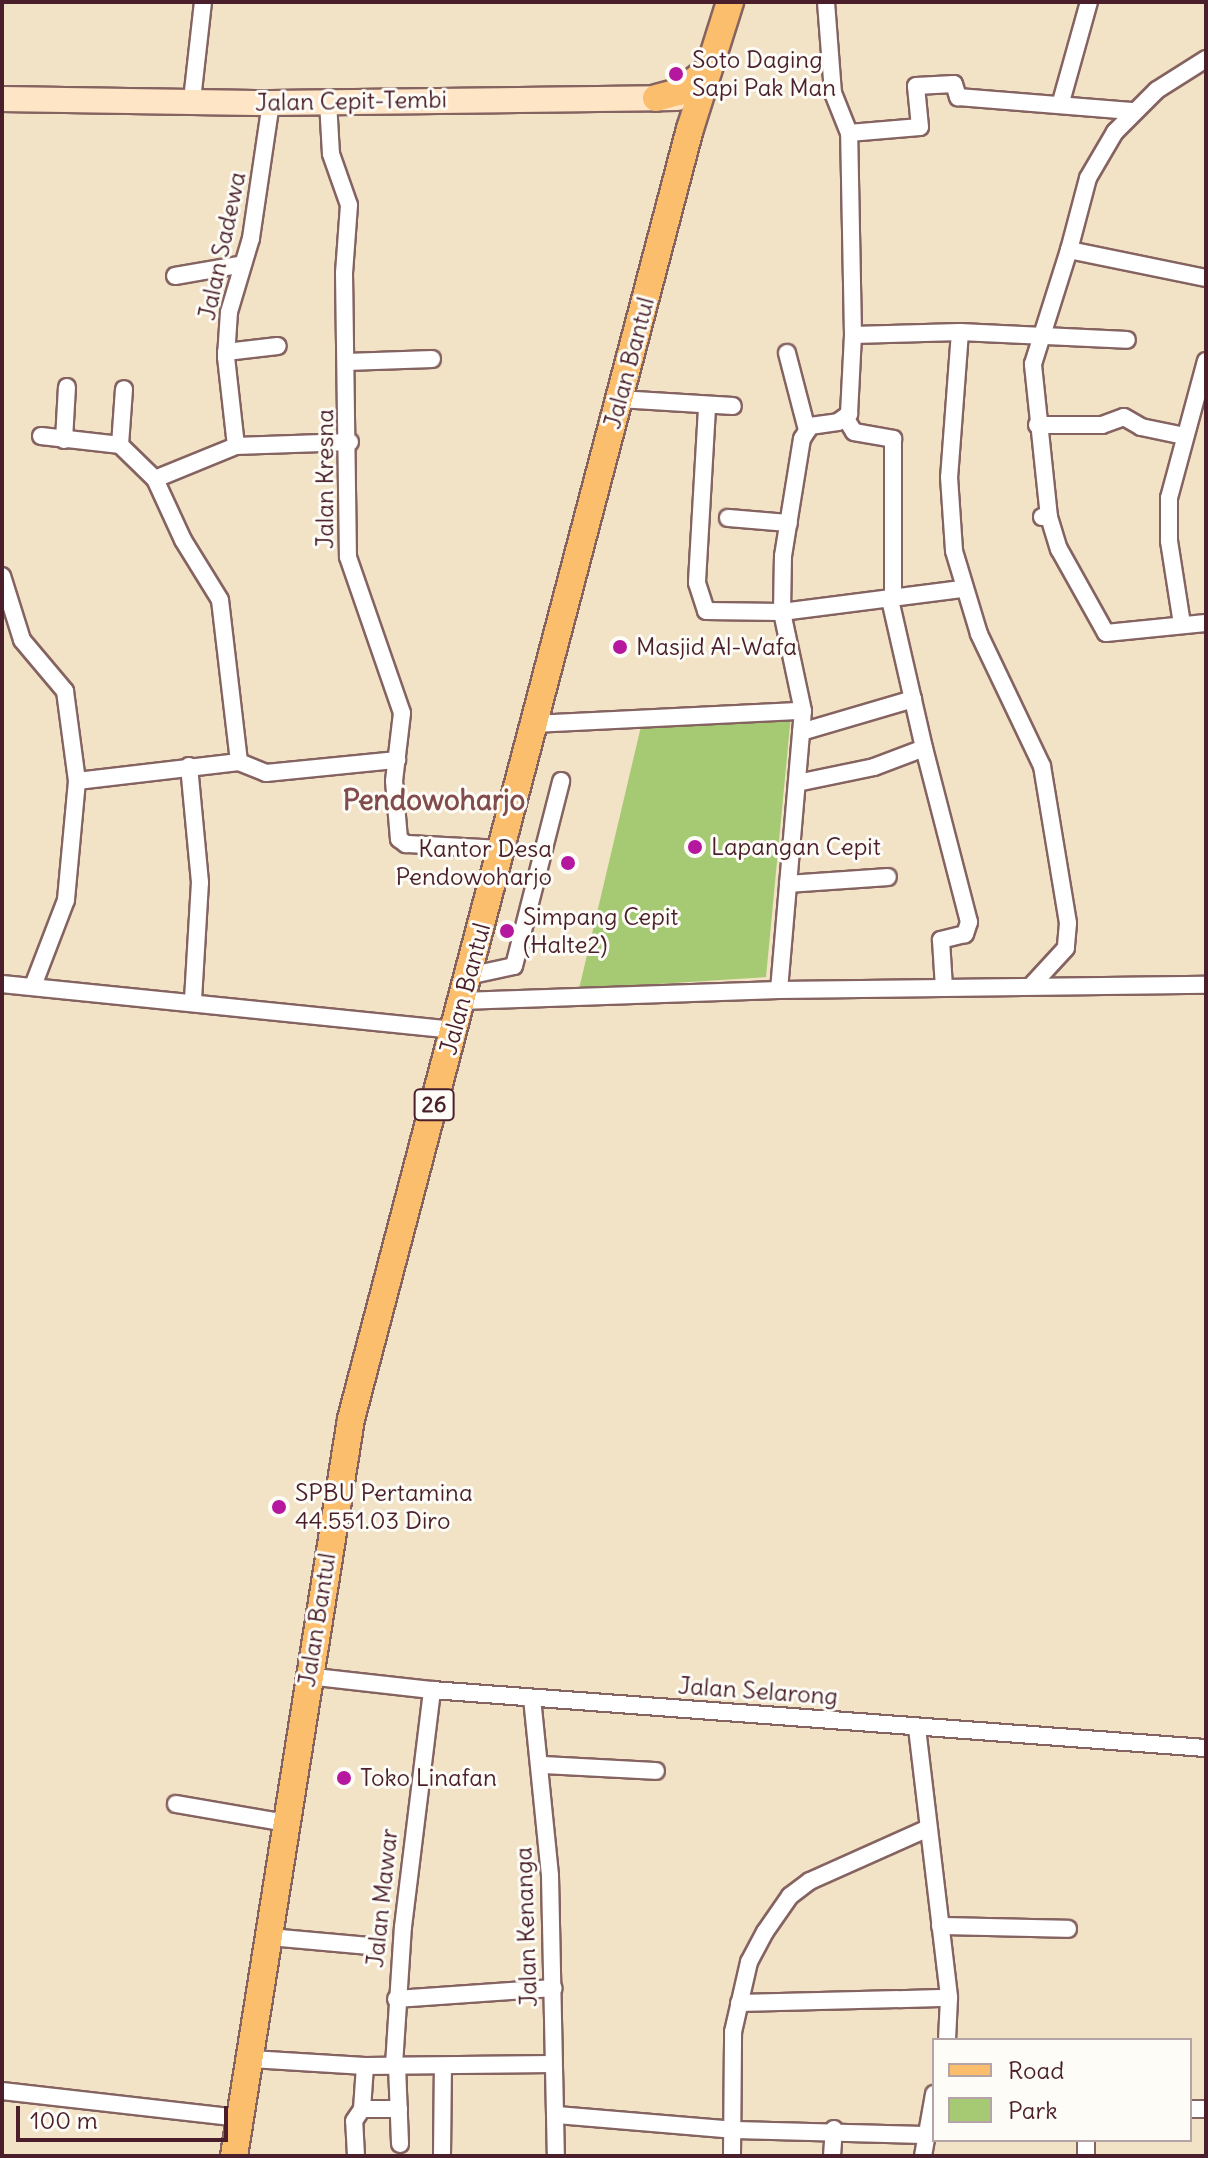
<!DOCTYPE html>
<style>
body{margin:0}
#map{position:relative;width:1208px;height:2158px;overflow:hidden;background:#f2e2c6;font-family:Delius,sans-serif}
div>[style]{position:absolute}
.green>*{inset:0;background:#a6ca74}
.roads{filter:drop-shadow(2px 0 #856361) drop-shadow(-2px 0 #856361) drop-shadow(0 2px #856361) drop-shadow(0 -2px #856361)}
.minor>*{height:16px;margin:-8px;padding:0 8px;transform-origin:8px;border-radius:8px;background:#fff}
.secondary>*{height:24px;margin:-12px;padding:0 12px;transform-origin:12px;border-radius:12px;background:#fde5c5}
.primary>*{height:26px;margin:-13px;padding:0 13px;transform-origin:13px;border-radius:13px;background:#fabe6d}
.dots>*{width:22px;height:22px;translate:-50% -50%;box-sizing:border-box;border:4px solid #fdfcf7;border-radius:50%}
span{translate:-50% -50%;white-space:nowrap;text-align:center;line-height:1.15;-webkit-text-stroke:6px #fdfcf7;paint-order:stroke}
.shield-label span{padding:2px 6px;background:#fdfcf7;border:2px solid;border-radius:6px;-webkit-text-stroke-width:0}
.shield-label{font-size:22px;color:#4a1f2b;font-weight:700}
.poi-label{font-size:24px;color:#4a1f2b}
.left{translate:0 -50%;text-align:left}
.right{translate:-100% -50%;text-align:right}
.street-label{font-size:24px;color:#4a1f2b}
.quarter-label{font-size:28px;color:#824c4d;font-weight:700}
.frame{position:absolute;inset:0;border:4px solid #4a1f2b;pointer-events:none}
.legend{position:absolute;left:932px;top:2038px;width:260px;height:104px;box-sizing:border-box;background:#fdfcf7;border:2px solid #b5a4a5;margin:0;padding:10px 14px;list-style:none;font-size:24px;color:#4a1f2b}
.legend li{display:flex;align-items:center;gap:16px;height:40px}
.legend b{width:40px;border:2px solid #b5a4a5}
.scale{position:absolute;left:16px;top:2106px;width:212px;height:36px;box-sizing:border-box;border:4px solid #4a1f2b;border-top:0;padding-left:10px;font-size:24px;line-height:28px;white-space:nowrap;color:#4a1f2b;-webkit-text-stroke:6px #fdfcf7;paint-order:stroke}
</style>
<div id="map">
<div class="green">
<i style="clip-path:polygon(791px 715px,766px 977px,579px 989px,643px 718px)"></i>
</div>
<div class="roads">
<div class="minor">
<i style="left:192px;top:100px;width:99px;rotate:-83.6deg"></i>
<i style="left:328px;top:102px;width:52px;rotate:86.7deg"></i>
<i style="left:331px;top:154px;width:54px;rotate:70.6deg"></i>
<i style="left:349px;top:205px;width:68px;rotate:94.2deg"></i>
<i style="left:344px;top:273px;width:284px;rotate:89.2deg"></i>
<i style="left:348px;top:557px;width:165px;rotate:70.9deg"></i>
<i style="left:402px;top:713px;width:68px;rotate:96.7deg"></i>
<i style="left:394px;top:781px;width:58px;rotate:85.1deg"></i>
<i style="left:399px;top:839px;width:9px;rotate:36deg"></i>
<i style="left:406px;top:844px;width:97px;rotate:3deg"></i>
<i style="left:1061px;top:102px;width:104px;rotate:-74.4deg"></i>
<i style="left:849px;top:133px;width:71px;rotate:-4.8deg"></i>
<i style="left:920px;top:127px;width:41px;rotate:-95.6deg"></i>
<i style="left:916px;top:86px;width:38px;rotate:-3deg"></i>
<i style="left:954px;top:84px;width:14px;rotate:73deg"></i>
<i style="left:958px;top:97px;width:174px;rotate:4.6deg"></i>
<i style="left:1069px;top:250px;width:74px;rotate:-75.2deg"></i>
<i style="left:1088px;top:178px;width:53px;rotate:-59.6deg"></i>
<i style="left:1115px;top:132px;width:59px;rotate:-45deg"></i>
<i style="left:1157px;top:90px;width:58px;rotate:-32.3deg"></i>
<i style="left:175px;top:276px;width:65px;rotate:-9.8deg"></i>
<i style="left:960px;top:332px;width:145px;rotate:94.3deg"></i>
<i style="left:949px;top:477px;width:74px;rotate:86.1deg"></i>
<i style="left:954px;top:551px;width:87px;rotate:73.2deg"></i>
<i style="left:979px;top:634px;width:146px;rotate:64.5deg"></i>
<i style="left:1042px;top:766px;width:159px;rotate:80.6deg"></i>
<i style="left:1068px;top:923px;width:25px;rotate:95deg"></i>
<i style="left:1066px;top:948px;width:52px;rotate:132.6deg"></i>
<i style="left:853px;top:335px;width:107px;rotate:-1.6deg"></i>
<i style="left:960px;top:332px;width:167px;rotate:2.7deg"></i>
<i style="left:226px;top:352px;width:52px;rotate:-6.6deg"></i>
<i style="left:787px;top:353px;width:80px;rotate:75.4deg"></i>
<i style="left:347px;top:362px;width:85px;rotate:-2deg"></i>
<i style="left:619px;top:399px;width:114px;rotate:3.5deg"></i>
<i style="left:707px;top:408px;width:175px;rotate:93.3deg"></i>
<i style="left:697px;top:583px;width:29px;rotate:72deg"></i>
<i style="left:706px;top:611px;width:76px;rotate:0.8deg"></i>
<i style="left:782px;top:612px;width:181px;rotate:-7.3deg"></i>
<i style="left:846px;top:419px;width:15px;rotate:58deg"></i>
<i style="left:854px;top:432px;width:40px;rotate:10deg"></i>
<i style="left:893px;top:439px;width:160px;rotate:90deg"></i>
<i style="left:1037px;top:425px;width:65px"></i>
<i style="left:1102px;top:425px;width:23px;rotate:-20deg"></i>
<i style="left:1124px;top:417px;width:20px;rotate:30deg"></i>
<i style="left:1141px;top:427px;width:45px;rotate:11.6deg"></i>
<i style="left:41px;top:436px;width:80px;rotate:6.5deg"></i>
<i style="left:120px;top:445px;width:49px;rotate:44.2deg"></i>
<i style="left:155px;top:479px;width:67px;rotate:65.3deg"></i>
<i style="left:183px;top:540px;width:70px;rotate:58.3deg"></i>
<i style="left:220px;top:600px;width:163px;rotate:83.3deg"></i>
<i style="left:64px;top:440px;width:53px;rotate:-86.8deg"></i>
<i style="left:120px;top:445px;width:56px;rotate:-85.9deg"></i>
<i style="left:236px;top:446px;width:90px;rotate:-96.4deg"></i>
<i style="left:226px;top:357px;width:45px;rotate:-86.2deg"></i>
<i style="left:229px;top:312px;width:77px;rotate:-73.4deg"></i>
<i style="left:251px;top:238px;width:136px;rotate:-81.6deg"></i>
<i style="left:155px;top:479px;width:87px;rotate:-22.2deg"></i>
<i style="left:236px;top:446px;width:114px;rotate:-2deg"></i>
<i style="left:1042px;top:517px;width:7px"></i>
<i style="left:1049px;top:517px;width:34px;rotate:73deg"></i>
<i style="left:1059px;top:549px;width:96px;rotate:60.8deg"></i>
<i style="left:1106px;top:633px;width:100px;rotate:-5.7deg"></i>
<i style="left:1049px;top:517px;width:154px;rotate:-96deg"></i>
<i style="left:1033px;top:364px;width:120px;rotate:-72.5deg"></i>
<i style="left:1069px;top:250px;width:140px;rotate:11.6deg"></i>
<i style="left:728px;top:518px;width:61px;rotate:4.7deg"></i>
<i style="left:2px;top:576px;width:67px;rotate:72.6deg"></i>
<i style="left:22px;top:640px;width:67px;rotate:49.9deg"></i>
<i style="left:65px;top:691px;width:91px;rotate:82.4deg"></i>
<i style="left:77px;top:781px;width:120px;rotate:95.3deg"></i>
<i style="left:66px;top:900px;width:92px;rotate:111deg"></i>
<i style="left:1182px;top:624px;width:84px;rotate:-98.9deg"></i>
<i style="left:1169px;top:541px;width:43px;rotate:-90deg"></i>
<i style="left:1169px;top:498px;width:142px;rotate:-74.9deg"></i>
<i style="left:533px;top:724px;width:270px;rotate:-2.8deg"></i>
<i style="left:801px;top:732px;width:117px;rotate:-16.4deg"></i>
<i style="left:924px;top:748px;width:180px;rotate:75.5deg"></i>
<i style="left:969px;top:922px;width:13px;rotate:108deg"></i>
<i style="left:965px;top:934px;width:25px;rotate:166deg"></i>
<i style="left:941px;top:940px;width:48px;rotate:86.4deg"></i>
<i style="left:239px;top:762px;width:29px;rotate:22deg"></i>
<i style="left:266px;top:773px;width:132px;rotate:-5.7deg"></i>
<i style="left:189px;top:766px;width:117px;rotate:84.6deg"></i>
<i style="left:200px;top:882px;width:119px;rotate:93.4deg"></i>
<i style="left:77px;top:781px;width:163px;rotate:-6.7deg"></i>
<i style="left:797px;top:783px;width:79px;rotate:-11.7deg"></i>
<i style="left:874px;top:767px;width:53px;rotate:-20.8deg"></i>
<i style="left:924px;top:748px;width:152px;rotate:-102.9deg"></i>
<i style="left:788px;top:884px;width:100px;rotate:-4deg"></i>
<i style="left:468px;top:976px;width:47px;rotate:-12.3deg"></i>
<i style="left:514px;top:966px;width:191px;rotate:-75.7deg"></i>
<i style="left:2px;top:984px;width:454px;rotate:5.8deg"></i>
<i style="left:779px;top:990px;width:280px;rotate:-85.1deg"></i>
<i style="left:803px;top:711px;width:101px;rotate:-102deg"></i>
<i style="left:782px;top:612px;width:56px;rotate:-89deg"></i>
<i style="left:783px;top:556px;width:119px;rotate:-80.8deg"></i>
<i style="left:802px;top:439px;width:15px;rotate:-58deg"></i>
<i style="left:810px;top:426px;width:28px;rotate:-8deg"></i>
<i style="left:838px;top:422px;width:14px;rotate:-36deg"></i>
<i style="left:849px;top:414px;width:79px;rotate:-87.1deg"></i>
<i style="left:853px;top:335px;width:202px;rotate:-91.1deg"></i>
<i style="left:849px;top:133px;width:43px;rotate:-111.8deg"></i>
<i style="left:833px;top:93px;width:91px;rotate:-94.4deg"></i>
<i style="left:461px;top:1001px;width:318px;rotate:-2deg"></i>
<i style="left:779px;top:990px;width:427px;rotate:-0.7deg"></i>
<i style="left:307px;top:1676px;width:126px;rotate:6.4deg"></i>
<i style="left:432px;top:1690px;width:776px;rotate:4.29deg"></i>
<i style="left:532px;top:1698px;width:179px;rotate:84.2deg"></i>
<i style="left:550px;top:1876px;width:280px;rotate:88.8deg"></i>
<i style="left:917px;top:1728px;width:272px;rotate:83.2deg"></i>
<i style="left:949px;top:1998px;width:42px;rotate:92.7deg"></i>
<i style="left:542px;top:1765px;width:114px;rotate:3deg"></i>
<i style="left:176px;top:1804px;width:112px;rotate:9.8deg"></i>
<i style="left:940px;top:1926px;width:128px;rotate:1.3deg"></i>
<i style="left:269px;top:1937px;width:101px;rotate:5.1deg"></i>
<i style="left:396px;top:1999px;width:158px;rotate:-4deg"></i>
<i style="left:739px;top:2003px;width:210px;rotate:-1.4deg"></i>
<i style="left:251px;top:2059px;width:114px;rotate:3.5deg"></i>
<i style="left:365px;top:2066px;width:188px;rotate:-0.6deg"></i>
<i style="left:394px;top:2065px;width:138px;rotate:-86.3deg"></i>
<i style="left:403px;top:1927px;width:239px;rotate:-83deg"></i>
<i style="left:397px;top:2065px;width:79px;rotate:87.8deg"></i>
<i style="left:2px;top:2091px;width:240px;rotate:6.5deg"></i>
<i style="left:362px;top:2109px;width:37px"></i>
<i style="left:1190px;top:2109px;width:16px"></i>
<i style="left:557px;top:2115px;width:179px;rotate:4.8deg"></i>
<i style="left:735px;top:2130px;width:189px;rotate:1.5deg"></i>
<i style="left:356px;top:2156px;width:35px;rotate:-93deg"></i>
<i style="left:354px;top:2121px;width:14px;rotate:-56deg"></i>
<i style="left:362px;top:2109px;width:43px;rotate:-86deg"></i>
<i style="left:442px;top:2156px;width:90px;rotate:-89.4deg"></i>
<i style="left:732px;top:2156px;width:124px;rotate:-89.5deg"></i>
<i style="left:733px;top:2032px;width:72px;rotate:-77.1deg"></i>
<i style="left:749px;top:1962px;width:34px;rotate:-62deg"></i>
<i style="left:765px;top:1932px;width:44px;rotate:-55.2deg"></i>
<i style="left:790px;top:1896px;width:25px;rotate:-37deg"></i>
<i style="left:810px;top:1881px;width:127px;rotate:-24.1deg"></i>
<i style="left:832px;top:2156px;width:27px;rotate:-86deg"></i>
<i style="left:923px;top:2156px;width:63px;rotate:-79.9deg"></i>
<i style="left:1086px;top:2156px;width:16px;rotate:-90deg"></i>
</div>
<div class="secondary">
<i style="left:2px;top:99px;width:269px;rotate:0.9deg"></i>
<i style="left:271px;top:103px;width:406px;rotate:-0.7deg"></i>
</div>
<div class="primary">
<i style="left:656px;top:98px;width:24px;rotate:-15deg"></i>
<i style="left:679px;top:92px;width:36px;rotate:-37deg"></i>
<i style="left:234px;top:2156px;width:746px;rotate:-80.98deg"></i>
<i style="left:351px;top:1419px;width:1334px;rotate:-75.28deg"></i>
<i style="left:690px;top:129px;width:133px;rotate:-72.5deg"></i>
</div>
</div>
<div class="dots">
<i style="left:676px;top:74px;background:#b5179e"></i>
<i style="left:620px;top:647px;background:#b5179e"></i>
<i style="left:695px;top:847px;background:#b5179e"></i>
<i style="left:568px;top:863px;background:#b5179e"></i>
<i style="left:507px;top:931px;background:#b5179e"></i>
<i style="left:279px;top:1507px;background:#b5179e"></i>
<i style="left:344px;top:1778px;background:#b5179e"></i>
</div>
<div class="shield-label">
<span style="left:434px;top:1105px">26</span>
</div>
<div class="poi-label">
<span class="left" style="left:692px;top:74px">Soto Daging<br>Sapi Pak Man</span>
<span class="left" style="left:636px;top:647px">Masjid Al-Wafa</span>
<span class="left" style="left:711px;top:847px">Lapangan Cepit</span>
<span class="right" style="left:552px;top:863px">Kantor Desa<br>Pendowoharjo</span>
<span class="left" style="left:523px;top:931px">Simpang Cepit<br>(Halte2)</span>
<span class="left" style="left:295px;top:1507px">SPBU Pertamina<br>44.551.03 Diro</span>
<span class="left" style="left:360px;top:1778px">Toko Linafan</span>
</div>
<div class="street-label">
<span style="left:351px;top:101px;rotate:-1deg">Jalan Cepit-Tembi</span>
<span style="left:222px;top:246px;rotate:-78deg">Jalan Sadewa</span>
<span style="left:629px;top:363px;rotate:-75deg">Jalan Bantul</span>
<span style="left:325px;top:479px;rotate:-90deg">Jalan Kresna</span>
<span style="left:465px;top:989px;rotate:-75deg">Jalan Bantul</span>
<span style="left:317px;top:1620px;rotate:-81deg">Jalan Bantul</span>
<span style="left:758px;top:1691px;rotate:4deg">Jalan Selarong</span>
<span style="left:382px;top:1898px;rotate:-84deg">Jalan Mawar</span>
<span style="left:526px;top:1927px;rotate:-92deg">Jalan Kenanga</span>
</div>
<div class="quarter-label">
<span style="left:434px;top:800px">Pendowoharjo</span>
</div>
<div class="frame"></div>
<ul class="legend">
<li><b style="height:10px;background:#fabe6d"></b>Road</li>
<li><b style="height:22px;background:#a6ca74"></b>Park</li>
</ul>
<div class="scale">100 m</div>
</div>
